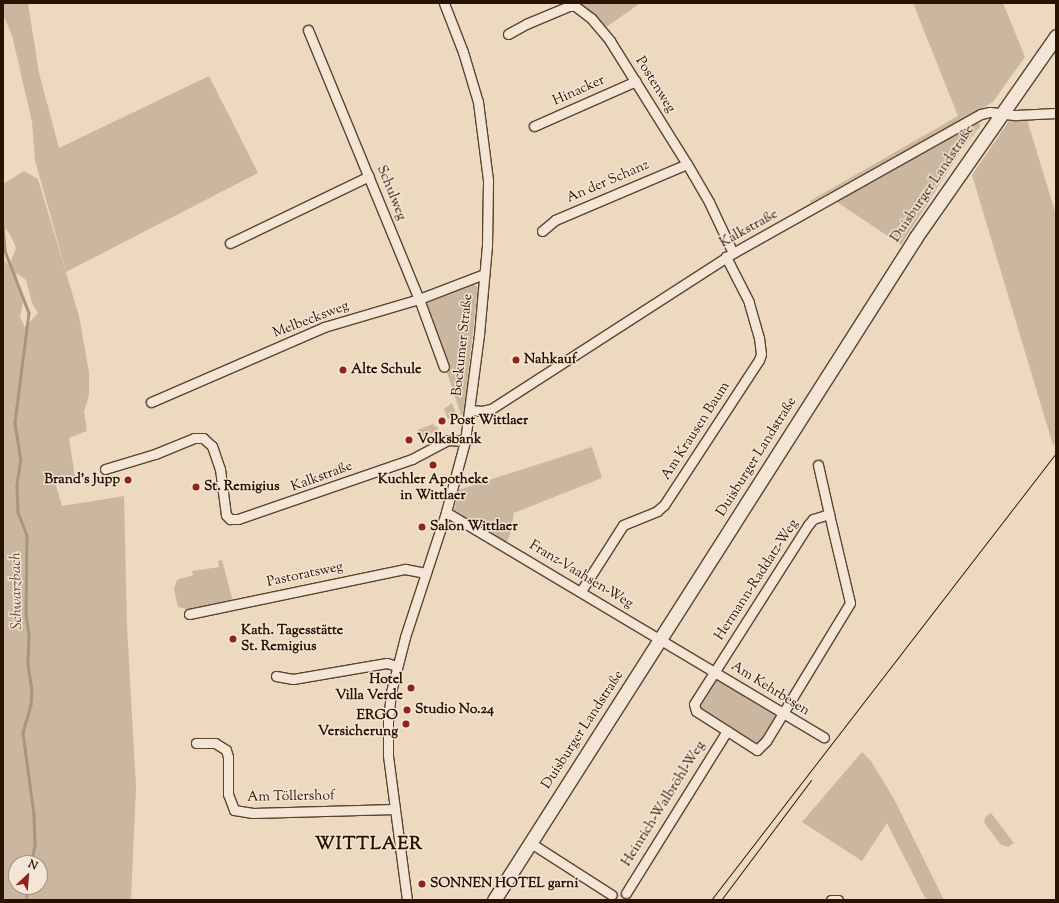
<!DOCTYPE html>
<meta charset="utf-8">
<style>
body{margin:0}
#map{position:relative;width:1059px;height:903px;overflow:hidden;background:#ecd9c0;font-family:"Sorts Mill Goudy",serif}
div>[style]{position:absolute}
.green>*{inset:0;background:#cbb79f}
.stream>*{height:2.5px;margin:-1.25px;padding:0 1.25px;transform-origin:1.25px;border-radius:1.25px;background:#aa967f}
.roads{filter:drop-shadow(1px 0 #5a4430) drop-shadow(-1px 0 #5a4430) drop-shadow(0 1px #5a4430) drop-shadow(0 -1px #5a4430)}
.street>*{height:9px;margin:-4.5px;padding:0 4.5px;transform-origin:4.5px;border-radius:4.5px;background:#f3e6d6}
.secondary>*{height:13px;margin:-6.5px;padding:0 6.5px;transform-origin:6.5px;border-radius:6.5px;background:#f3e6d6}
.tram>*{height:1px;margin:-0.5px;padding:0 0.5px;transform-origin:0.5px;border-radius:0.5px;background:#291300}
.dots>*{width:11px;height:11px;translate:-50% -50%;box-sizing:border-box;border:2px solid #f3e6d6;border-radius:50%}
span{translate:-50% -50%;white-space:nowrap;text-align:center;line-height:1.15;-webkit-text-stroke:3px #f3e6d6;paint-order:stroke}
.street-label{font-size:14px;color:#291300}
.poi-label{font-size:14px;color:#291300;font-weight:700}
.left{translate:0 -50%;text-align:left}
.right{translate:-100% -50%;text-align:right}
.water-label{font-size:15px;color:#5d4733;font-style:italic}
.district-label{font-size:18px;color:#291300;font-weight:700;letter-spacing:1px}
.frame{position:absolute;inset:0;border:4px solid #291300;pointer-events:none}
.north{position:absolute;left:8px;top:855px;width:40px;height:40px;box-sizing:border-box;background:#f3e6d6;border:1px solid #a29280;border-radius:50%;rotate:26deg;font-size:11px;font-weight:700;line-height:16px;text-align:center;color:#291300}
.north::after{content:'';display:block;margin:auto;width:14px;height:18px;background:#8f2418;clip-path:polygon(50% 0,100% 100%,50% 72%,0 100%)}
</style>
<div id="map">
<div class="green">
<i style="clip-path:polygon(3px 3px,28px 3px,39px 73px,59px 148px,209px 76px,258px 173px,66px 272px,35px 160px,32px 122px,12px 35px,3px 15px)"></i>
<i style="clip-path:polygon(578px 3px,638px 3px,639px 4px,605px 28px)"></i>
<i style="clip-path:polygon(913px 3px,1003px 3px,1025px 57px,993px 102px,810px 203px,810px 201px,958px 116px)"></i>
<i style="clip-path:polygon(1026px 116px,1056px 215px,1056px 441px,1053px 445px,972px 175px,1011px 118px)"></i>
<i style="clip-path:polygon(976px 122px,981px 125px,962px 149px,901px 245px,834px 200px)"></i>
<i style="clip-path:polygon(evenodd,24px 171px,38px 179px,79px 316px,89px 372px,89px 395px,84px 412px,87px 431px,69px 438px,75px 477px,55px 482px,62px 506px,124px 496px,127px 626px,136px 787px,131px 900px,3px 900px,3px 259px,9px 266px,16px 248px,10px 234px,3px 226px,3px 184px,24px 171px,16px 273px,26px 280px,32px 303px,38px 313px,25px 327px,20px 317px,23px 302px,16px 273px,24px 171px,16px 863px,40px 863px,40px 887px,16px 887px,16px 863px)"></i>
<i style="clip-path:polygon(471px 283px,478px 287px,464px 413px,461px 415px,424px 303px)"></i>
<i style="clip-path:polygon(452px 403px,457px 416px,448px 419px,444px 409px)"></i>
<i style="clip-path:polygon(433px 424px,439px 429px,421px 439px,417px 430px)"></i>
<i style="clip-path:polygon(592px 447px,602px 478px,514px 513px,510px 535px,506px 543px,454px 512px,458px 490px)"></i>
<i style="clip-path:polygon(222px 560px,233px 602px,192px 611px,178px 607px,174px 589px,177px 580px,193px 575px,192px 571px,219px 567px,218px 561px)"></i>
<i style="clip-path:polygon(720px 679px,777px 715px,777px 718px,757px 745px,701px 709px,700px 705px,715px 681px)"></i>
<i style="clip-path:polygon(862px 752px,871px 761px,894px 799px,944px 900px,926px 900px,887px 823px,862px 861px,802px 822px)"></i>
<i style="clip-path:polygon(991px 813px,1014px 843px,1008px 847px,1000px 844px,984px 822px,986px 816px)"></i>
</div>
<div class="stream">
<i style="left:3px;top:226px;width:25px;rotate:85deg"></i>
<i style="left:5px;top:251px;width:66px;rotate:68.8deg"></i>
<i style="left:29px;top:313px;width:111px;rotate:97.3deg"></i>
<i style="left:15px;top:423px;width:36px;rotate:81deg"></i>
<i style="left:21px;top:459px;width:26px;rotate:99deg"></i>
<i style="left:17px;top:485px;width:27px;rotate:88deg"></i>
<i style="left:18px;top:512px;width:26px;rotate:69deg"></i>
<i style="left:27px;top:536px;width:79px;rotate:90.7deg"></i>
<i style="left:26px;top:615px;width:19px;rotate:81deg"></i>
<i style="left:29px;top:634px;width:31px;rotate:92deg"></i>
<i style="left:28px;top:665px;width:24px;rotate:81deg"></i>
<i style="left:32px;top:689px;width:16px;rotate:94deg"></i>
<i style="left:31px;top:705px;width:29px;rotate:106deg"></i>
<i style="left:23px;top:733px;width:82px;rotate:82.3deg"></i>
<i style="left:34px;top:814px;width:32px;rotate:88deg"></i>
<i style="left:35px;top:846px;width:17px;rotate:103deg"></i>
<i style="left:26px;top:900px;width:13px;rotate:-86deg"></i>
</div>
<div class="roads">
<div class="street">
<i style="left:308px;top:30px;width:291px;rotate:67.6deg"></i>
<i style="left:419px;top:299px;width:72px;rotate:69.8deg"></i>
<i style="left:508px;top:34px;width:21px;rotate:-29deg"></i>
<i style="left:526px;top:24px;width:47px;rotate:-22.7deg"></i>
<i style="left:569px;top:6px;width:6px"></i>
<i style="left:575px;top:6px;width:20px;rotate:37deg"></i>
<i style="left:591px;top:18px;width:30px;rotate:50deg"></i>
<i style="left:610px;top:41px;width:145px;rotate:58deg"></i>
<i style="left:687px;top:164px;width:44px;rotate:59.9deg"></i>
<i style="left:709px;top:202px;width:56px;rotate:64.8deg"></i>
<i style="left:534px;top:126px;width:111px;rotate:-23.8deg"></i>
<i style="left:542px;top:231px;width:17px;rotate:-40deg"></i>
<i style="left:555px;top:220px;width:143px;rotate:-23deg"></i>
<i style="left:230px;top:243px;width:154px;rotate:-25.7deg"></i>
<i style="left:151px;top:402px;width:189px;rotate:-23.4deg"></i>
<i style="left:324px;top:327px;width:99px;rotate:-16.4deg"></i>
<i style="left:419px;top:299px;width:70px;rotate:-21deg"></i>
<i style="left:470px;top:410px;width:12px;rotate:5deg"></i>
<i style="left:482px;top:411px;width:9px;rotate:-13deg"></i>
<i style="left:491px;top:409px;width:288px;rotate:-32.8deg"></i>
<i style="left:733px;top:253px;width:284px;rotate:-29.3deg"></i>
<i style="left:981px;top:114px;width:9px;rotate:-13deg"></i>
<i style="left:990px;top:112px;width:26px;rotate:7deg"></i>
<i style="left:1016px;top:115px;width:40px;rotate:-2.9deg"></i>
<i style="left:818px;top:465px;width:50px;rotate:77.3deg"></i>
<i style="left:105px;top:469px;width:52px;rotate:-16.7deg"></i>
<i style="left:155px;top:454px;width:42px;rotate:-22.3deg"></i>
<i style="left:194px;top:438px;width:9px"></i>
<i style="left:203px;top:438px;width:12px;rotate:42deg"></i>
<i style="left:212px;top:446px;width:24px;rotate:71deg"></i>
<i style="left:220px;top:469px;width:46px;rotate:82.6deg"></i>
<i style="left:226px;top:515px;width:6px;rotate:45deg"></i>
<i style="left:230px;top:519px;width:8px"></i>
<i style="left:238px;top:519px;width:184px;rotate:-19deg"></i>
<i style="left:412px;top:459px;width:40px;rotate:-28deg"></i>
<i style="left:447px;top:440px;width:18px;rotate:3deg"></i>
<i style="left:446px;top:512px;width:440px;rotate:30.8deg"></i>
<i style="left:829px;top:514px;width:91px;rotate:76.7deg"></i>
<i style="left:850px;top:603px;width:162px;rotate:121.3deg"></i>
<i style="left:766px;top:741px;width:13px;rotate:135deg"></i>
<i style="left:757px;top:750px;width:72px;rotate:-147.4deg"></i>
<i style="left:696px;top:711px;width:7px;rotate:-106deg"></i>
<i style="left:694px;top:704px;width:212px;rotate:-57.5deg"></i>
<i style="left:808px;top:525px;width:8px;rotate:-50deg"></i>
<i style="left:813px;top:519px;width:17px;rotate:-17deg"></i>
<i style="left:581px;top:591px;width:78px;rotate:-57.5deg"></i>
<i style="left:623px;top:525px;width:37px;rotate:-22deg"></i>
<i style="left:657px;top:511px;width:9px;rotate:-41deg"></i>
<i style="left:664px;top:505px;width:173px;rotate:-56.8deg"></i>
<i style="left:759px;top:360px;width:6px;rotate:-72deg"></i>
<i style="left:761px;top:354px;width:16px;rotate:-97deg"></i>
<i style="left:759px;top:338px;width:37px;rotate:-106deg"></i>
<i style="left:749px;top:302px;width:51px;rotate:-117.1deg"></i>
<i style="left:189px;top:614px;width:221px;rotate:-11.8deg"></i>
<i style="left:405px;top:569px;width:21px;rotate:11deg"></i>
<i style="left:276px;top:676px;width:17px;rotate:10deg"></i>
<i style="left:293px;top:679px;width:95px;rotate:-9.7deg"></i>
<i style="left:387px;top:663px;width:9px;rotate:18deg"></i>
<i style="left:196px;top:743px;width:19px"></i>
<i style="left:215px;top:743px;width:13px;rotate:32deg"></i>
<i style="left:226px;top:750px;width:7px;rotate:74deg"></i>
<i style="left:228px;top:757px;width:37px;rotate:90deg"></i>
<i style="left:228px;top:794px;width:17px;rotate:69deg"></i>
<i style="left:234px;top:810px;width:19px;rotate:9deg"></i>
<i style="left:253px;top:813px;width:142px;rotate:-1.6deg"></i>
<i style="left:529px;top:842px;width:98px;rotate:32.6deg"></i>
<i style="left:626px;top:893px;width:191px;rotate:-58.1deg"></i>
<i style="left:407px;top:900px;width:146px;rotate:-97.5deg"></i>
<i style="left:388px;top:755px;width:34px;rotate:-90deg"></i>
<i style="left:388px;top:721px;width:29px;rotate:-84deg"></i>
<i style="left:391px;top:692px;width:57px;rotate:-75.7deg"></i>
<i style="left:405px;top:637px;width:132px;rotate:-71.8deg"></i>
<i style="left:446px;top:512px;width:73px;rotate:-75deg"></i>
<i style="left:465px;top:441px;width:107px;rotate:-82.5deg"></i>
<i style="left:479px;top:335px;width:89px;rotate:-84.9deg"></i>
<i style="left:487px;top:246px;width:66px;rotate:-89.1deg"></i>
<i style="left:488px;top:180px;width:79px;rotate:-97.3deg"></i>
<i style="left:478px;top:102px;width:52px;rotate:-106.7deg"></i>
<i style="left:463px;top:52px;width:53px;rotate:-111.2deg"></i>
<i style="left:831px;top:900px;width:7px"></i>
</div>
<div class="secondary">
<i style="left:494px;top:900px;width:786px;rotate:-57.52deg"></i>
<i style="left:916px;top:237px;width:245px;rotate:-55.1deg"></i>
</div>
</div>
<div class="tram">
<i style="left:711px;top:900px;width:565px;rotate:-52.34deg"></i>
<i style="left:721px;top:900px;width:150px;rotate:-53.1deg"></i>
</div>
<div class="dots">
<i style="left:516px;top:360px;background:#8f2418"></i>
<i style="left:343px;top:370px;background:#8f2418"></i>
<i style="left:442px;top:421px;background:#8f2418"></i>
<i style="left:409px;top:440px;background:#8f2418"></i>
<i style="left:433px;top:465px;background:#8f2418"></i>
<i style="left:128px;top:480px;background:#8f2418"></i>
<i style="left:196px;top:487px;background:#8f2418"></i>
<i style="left:422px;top:527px;background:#8f2418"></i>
<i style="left:233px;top:639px;background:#8f2418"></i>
<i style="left:411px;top:688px;background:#8f2418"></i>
<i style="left:407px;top:710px;background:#8f2418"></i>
<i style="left:406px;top:724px;background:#8f2418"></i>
<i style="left:422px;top:884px;background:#8f2418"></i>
</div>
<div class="street-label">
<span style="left:655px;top:85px;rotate:58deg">Postenweg</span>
<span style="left:579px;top:91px;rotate:-24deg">Hinacker</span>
<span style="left:608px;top:182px;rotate:-23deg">An der Schanz</span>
<span style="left:933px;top:184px;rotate:-56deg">Duisburger Landstraße</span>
<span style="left:391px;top:193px;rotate:68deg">Schulweg</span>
<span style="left:749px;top:229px;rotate:-29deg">Kalkstraße</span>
<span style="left:311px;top:320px;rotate:-21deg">Melbecksweg</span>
<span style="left:463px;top:345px;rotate:-84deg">Bockumer Straße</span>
<span style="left:696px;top:431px;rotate:-57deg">Am Krausen Baum</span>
<span style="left:757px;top:457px;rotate:-58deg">Duisburger Landstraße</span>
<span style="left:322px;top:477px;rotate:-20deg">Kalkstraße</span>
<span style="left:305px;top:575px;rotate:-12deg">Pastoratsweg</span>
<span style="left:581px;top:575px;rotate:31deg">Franz-Vaahsen-Weg</span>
<span style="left:757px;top:580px;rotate:-57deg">Hermann-Raddatz-Weg</span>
<span style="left:770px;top:689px;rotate:32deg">Am Kehrbesen</span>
<span style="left:583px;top:730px;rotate:-57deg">Duisburger Landstraße</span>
<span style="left:291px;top:797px;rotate:-1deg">Am Töllershof</span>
<span style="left:664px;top:804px;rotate:-58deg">Heinrich-Walbröhl-Weg</span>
</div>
<div class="poi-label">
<span class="left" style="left:524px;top:360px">Nahkauf</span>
<span class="left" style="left:351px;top:370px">Alte Schule</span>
<span class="left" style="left:450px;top:421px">Post Wittlaer</span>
<span class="left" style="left:417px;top:440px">Volksbank</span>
<span class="right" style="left:120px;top:480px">Brand's Jupp</span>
<span style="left:433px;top:488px">Kuchler Apotheke<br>in Wittlaer</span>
<span class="left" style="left:204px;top:487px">St. Remigius</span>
<span class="left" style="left:430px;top:527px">Salon Wittlaer</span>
<span class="left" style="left:241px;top:639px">Kath. Tagesstätte<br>St. Remigius</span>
<span class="right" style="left:403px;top:688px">Hotel<br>Villa Verde</span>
<span class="left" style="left:415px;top:710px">Studio No.24</span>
<span class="right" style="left:398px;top:724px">ERGO<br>Versicherung</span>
<span class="left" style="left:430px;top:884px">SONNEN HOTEL garni</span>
</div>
<div class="water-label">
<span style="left:17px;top:591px;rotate:-91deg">Schwarzbach</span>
</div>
<div class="district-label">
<span style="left:369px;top:845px">WITTLAER</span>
</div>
<div class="frame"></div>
<div class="north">N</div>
</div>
